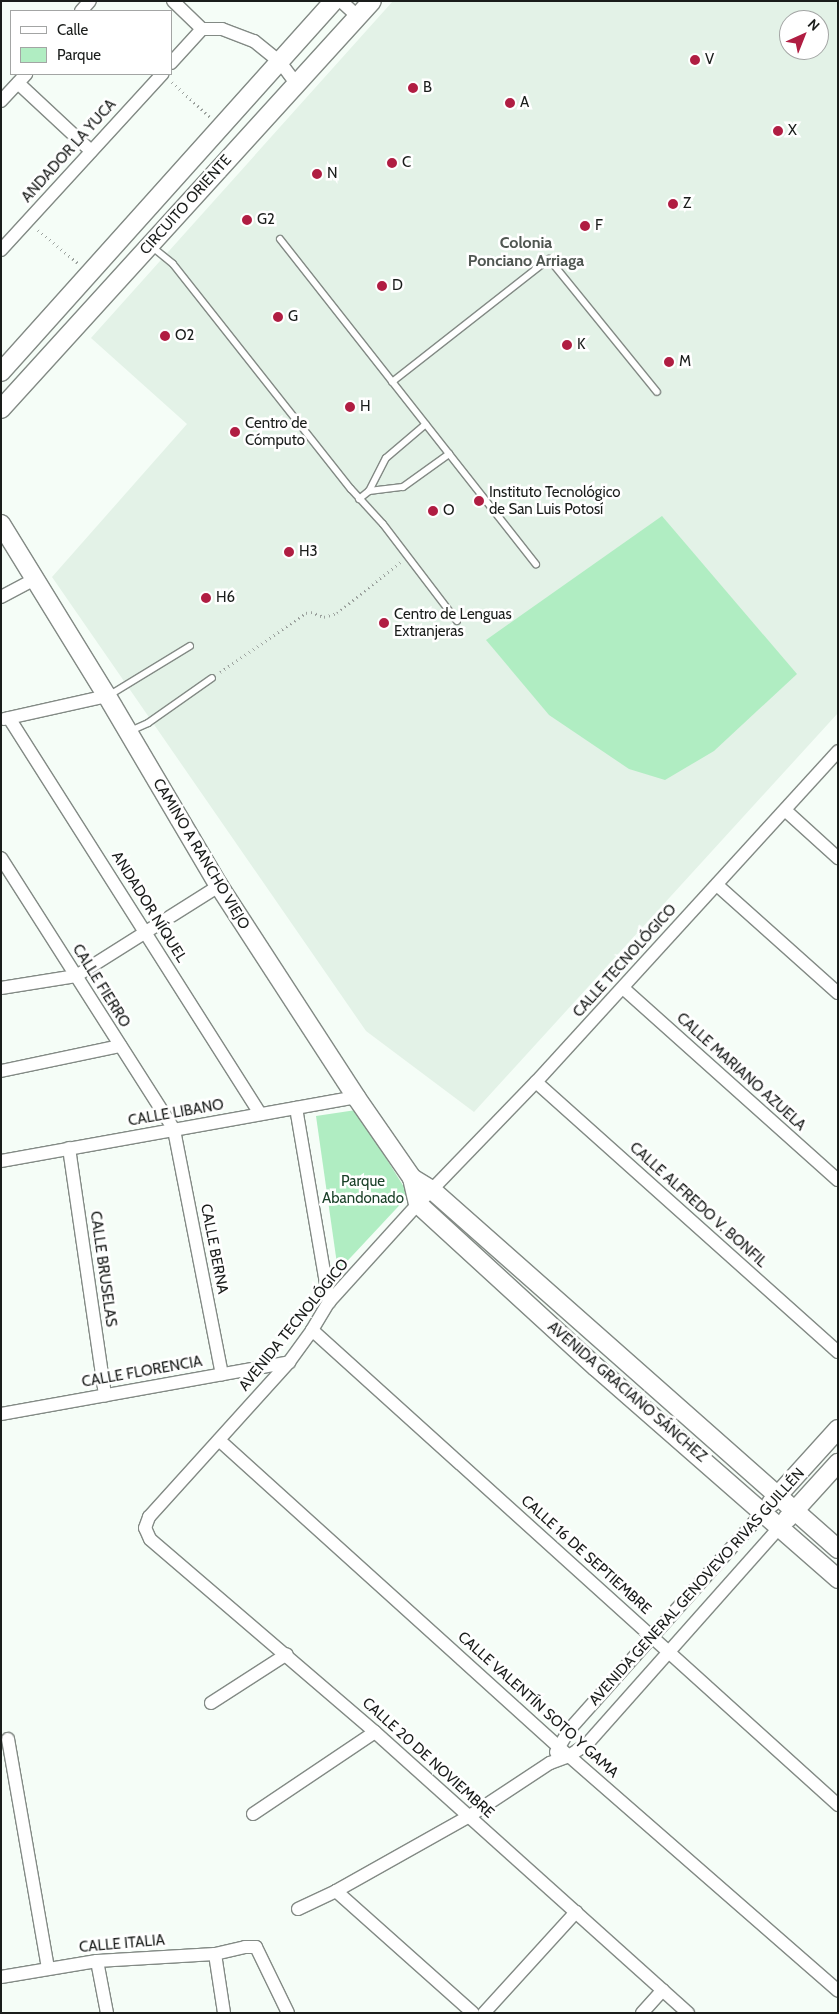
<!DOCTYPE html>
<meta charset="utf-8">
<style>
body{margin:0}
#map{position:relative;width:839px;height:2014px;overflow:hidden;background:#f5fdf7;font-family:Cabin,sans-serif}
div>[style]{position:absolute}
.built>*{inset:0;background:#e3f2e7}
.green>*{inset:0;background:#b0edc2}
.path>*{height:2.5px;margin-top:-1.25px;transform-origin:0;background:repeating-linear-gradient(90deg,#9ca29e 0 1px,transparent 0 5px)}
.roads{filter:drop-shadow(1px 0 #838a85) drop-shadow(-1px 0 #838a85) drop-shadow(0 1px #838a85) drop-shadow(0 -1px #838a85)}
.lane>*{height:6px;margin:-3px;padding:0 3px;transform-origin:3px;border-radius:3px;background:#fff}
.street>*{height:12px;margin:-6px;padding:0 6px;transform-origin:6px;border-radius:6px;background:#fff}
.secondary>*{height:18px;margin:-9px;padding:0 9px;transform-origin:9px;border-radius:9px;background:#fff}
.dots>*{width:14px;height:14px;translate:-50% -50%;box-sizing:border-box;border:2px solid #fff;border-radius:50%}
span{translate:-50% -50%;white-space:nowrap;text-align:center;line-height:1.15;-webkit-text-stroke:5px #fff;paint-order:stroke}
.poi-label{font-size:15px;color:#1a1d1b}
.left{translate:0 -50%;text-align:left}
.street-label{font-size:15px;color:#1a1d1b}
.park-label{font-size:15px;color:#1b4129}
.neighbourhood-label{font-size:16px;color:#505752;font-weight:700}
.frame{position:absolute;inset:0;border:2px solid #1a1d1b;pointer-events:none}
.legend{position:absolute;left:10px;top:10px;width:162px;height:65px;box-sizing:border-box;background:#fff;border:1px solid #a3a5a4;margin:0;padding:6px 9px;list-style:none;font-size:15px;color:#1a1d1b}
.legend li{display:flex;align-items:center;gap:10px;height:25px}
.legend b{width:25px;border:1px solid #a3a5a4}
.north{position:absolute;left:779px;top:10px;width:50px;height:50px;box-sizing:border-box;background:#fff;border:1px solid #a3a5a4;border-radius:50%;rotate:44deg;font-size:14px;font-weight:700;line-height:20px;text-align:center;color:#1a1d1b}
.north::after{content:'';display:block;margin:auto;width:18px;height:22px;background:#b01d42;clip-path:polygon(50% 0,100% 100%,50% 72%,0 100%)}
</style>
<div id="map">
<div class="built">
<i style="clip-path:polygon(evenodd,393px 1px,838px 1px,838px 713px,474px 1112px,366px 1031px,52px 577px,187px 424px,91px 338px,393px 1px,789px 20px,819px 20px,819px 50px,789px 50px,789px 20px)"></i>
</div>
<div class="green">
<i style="clip-path:polygon(662px 516px,797px 674px,714px 751px,665px 780px,629px 769px,549px 715px,486px 640px)"></i>
<i style="clip-path:polygon(356px 1110px,409px 1195px,338px 1271px,316px 1116px)"></i>
</div>
<div class="path">
<i style="left:172px;top:82px;width:52px;rotate:42.6deg"></i>
<i style="left:38px;top:230px;width:52px;rotate:39.5deg"></i>
<i style="left:220px;top:672px;width:104px;rotate:-34.5deg"></i>
<i style="left:306px;top:613px;width:5px;rotate:-11deg"></i>
<i style="left:311px;top:612px;width:14px;rotate:21deg"></i>
<i style="left:324px;top:617px;width:14px;rotate:-17deg"></i>
<i style="left:337px;top:613px;width:81px;rotate:-39deg"></i>
</div>
<div class="roads">
<div class="lane">
<i style="left:280px;top:239px;width:414px;rotate:51.8deg"></i>
<i style="left:151px;top:246px;width:28px;rotate:39deg"></i>
<i style="left:173px;top:264px;width:287px;rotate:51.7deg"></i>
<i style="left:351px;top:489px;width:47px;rotate:47.6deg"></i>
<i style="left:383px;top:524px;width:122px;rotate:52.7deg"></i>
<i style="left:392px;top:382px;width:199px;rotate:-38.1deg"></i>
<i style="left:549px;top:259px;width:171px;rotate:50.9deg"></i>
<i style="left:369px;top:491px;width:34px;rotate:-7deg"></i>
<i style="left:403px;top:487px;width:57px;rotate:-35.7deg"></i>
<i style="left:359px;top:499px;width:13px;rotate:-39deg"></i>
<i style="left:369px;top:491px;width:37px;rotate:-63deg"></i>
<i style="left:386px;top:458px;width:52px;rotate:-40.4deg"></i>
<i style="left:108px;top:696px;width:96px;rotate:-31.4deg"></i>
<i style="left:128px;top:732px;width:22px;rotate:-24deg"></i>
<i style="left:148px;top:723px;width:78px;rotate:-35.1deg"></i>
</div>
<div class="street">
<i style="left:173px;top:1px;width:40px;rotate:44deg"></i>
<i style="left:202px;top:29px;width:20px"></i>
<i style="left:222px;top:29px;width:34px;rotate:21deg"></i>
<i style="left:254px;top:41px;width:33px;rotate:39deg"></i>
<i style="left:280px;top:62px;width:26px;rotate:53deg"></i>
<i style="left:341px;top:1px;width:23px;rotate:43deg"></i>
<i style="left:81px;top:11px;width:13px;rotate:-48deg"></i>
<i style="left:171px;top:63px;width:46px;rotate:-47.6deg"></i>
<i style="left:18px;top:83px;width:100px;rotate:43deg"></i>
<i style="left:1px;top:101px;width:37px;rotate:-47deg"></i>
<i style="left:1px;top:250px;width:239px;rotate:-47.5deg"></i>
<i style="left:1px;top:597px;width:40px;rotate:-28deg"></i>
<i style="left:9px;top:718px;width:469px;rotate:57.6deg"></i>
<i style="left:4px;top:719px;width:106px;rotate:-12.6deg"></i>
<i style="left:785px;top:810px;width:72px;rotate:42.2deg"></i>
<i style="left:1px;top:858px;width:322px;rotate:57.5deg"></i>
<i style="left:174px;top:1130px;width:249px;rotate:78.9deg"></i>
<i style="left:717px;top:885px;width:162px;rotate:41.8deg"></i>
<i style="left:1px;top:988px;width:76px;rotate:-9.1deg"></i>
<i style="left:76px;top:976px;width:169px;rotate:-32.2deg"></i>
<i style="left:623px;top:988px;width:288px;rotate:41.8deg"></i>
<i style="left:1px;top:1071px;width:122px;rotate:-11.9deg"></i>
<i style="left:536px;top:1082px;width:405px;rotate:41.8deg"></i>
<i style="left:296px;top:1108px;width:197px;rotate:80.3deg"></i>
<i style="left:69px;top:1148px;width:250px;rotate:81.7deg"></i>
<i style="left:1px;top:1161px;width:361px;rotate:-10.2deg"></i>
<i style="left:312px;top:1330px;width:709px;rotate:42.08deg"></i>
<i style="left:1px;top:1414px;width:293px;rotate:-10.2deg"></i>
<i style="left:219px;top:1440px;width:472px;rotate:42.1deg"></i>
<i style="left:569px;top:1756px;width:357px;rotate:41.1deg"></i>
<i style="left:211px;top:1703px;width:90px;rotate:-32.8deg"></i>
<i style="left:8px;top:1739px;width:233px;rotate:80.1deg"></i>
<i style="left:556px;top:1752px;width:26px;rotate:-59deg"></i>
<i style="left:569px;top:1730px;width:292px;rotate:-48.3deg"></i>
<i style="left:253px;top:1814px;width:147px;rotate:-33.9deg"></i>
<i style="left:336px;top:1891px;width:183px;rotate:41.7deg"></i>
<i style="left:298px;top:1909px;width:42px;rotate:-25.3deg"></i>
<i style="left:336px;top:1891px;width:151px;rotate:-29.3deg"></i>
<i style="left:468px;top:1817px;width:98px;rotate:-33.4deg"></i>
<i style="left:550px;top:1763px;width:20px;rotate:-20deg"></i>
<i style="left:569px;top:1756px;width:22px;rotate:-34deg"></i>
<i style="left:587px;top:1744px;width:290px;rotate:-48.4deg"></i>
<i style="left:215px;top:1954px;width:60px;rotate:81.3deg"></i>
<i style="left:97px;top:1961px;width:53px;rotate:79.1deg"></i>
<i style="left:1px;top:1977px;width:97px;rotate:-9.5deg"></i>
<i style="left:97px;top:1961px;width:118px;rotate:-3.4deg"></i>
<i style="left:215px;top:1954px;width:31px;rotate:-13deg"></i>
<i style="left:245px;top:1947px;width:11px"></i>
<i style="left:256px;top:1947px;width:73px;rotate:64.1deg"></i>
<i style="left:484px;top:2013px;width:137px;rotate:-47.7deg"></i>
<i style="left:642px;top:2013px;width:31px;rotate:-48deg"></i>
<i style="left:688px;top:2013px;width:421px;rotate:-138.1deg"></i>
<i style="left:375px;top:1732px;width:296px;rotate:-139.4deg"></i>
<i style="left:150px;top:1539px;width:12px;rotate:-114deg"></i>
<i style="left:145px;top:1528px;width:12px;rotate:-70deg"></i>
<i style="left:149px;top:1517px;width:209px;rotate:-47.9deg"></i>
<i style="left:289px;top:1362px;width:39px;rotate:-54deg"></i>
<i style="left:312px;top:1330px;width:33px;rotate:-59deg"></i>
<i style="left:329px;top:1302px;width:132px;rotate:-47.8deg"></i>
<i style="left:418px;top:1204px;width:170px;rotate:-46deg"></i>
<i style="left:536px;top:1082px;width:448px;rotate:-47.6deg"></i>
</div>
<div class="secondary">
<i style="left:1px;top:372px;width:499px;rotate:-48.1deg"></i>
<i style="left:1px;top:409px;width:551px;rotate:-47.72deg"></i>
<i style="left:1px;top:524px;width:202px;rotate:58.4deg"></i>
<i style="left:107px;top:696px;width:221px;rotate:59.5deg"></i>
<i style="left:219px;top:886px;width:252px;rotate:57deg"></i>
<i style="left:356px;top:1097px;width:98px;rotate:55.3deg"></i>
<i style="left:412px;top:1178px;width:27px;rotate:77deg"></i>
<i style="left:418px;top:1204px;width:241px;rotate:42.5deg"></i>
<i style="left:596px;top:1367px;width:322px;rotate:41.2deg"></i>
<i style="left:412px;top:1178px;width:23px;rotate:31deg"></i>
<i style="left:432px;top:1190px;width:542px;rotate:41.48deg"></i>
<i style="left:771px;top:1503px;width:100px;rotate:-47.8deg"></i>
<i style="left:787px;top:1519px;width:76px;rotate:-47.7deg"></i>
</div>
</div>
<div class="dots">
<i style="left:695px;top:60px;background:#b01d42"></i>
<i style="left:413px;top:88px;background:#b01d42"></i>
<i style="left:510px;top:103px;background:#b01d42"></i>
<i style="left:778px;top:131px;background:#b01d42"></i>
<i style="left:392px;top:163px;background:#b01d42"></i>
<i style="left:317px;top:174px;background:#b01d42"></i>
<i style="left:673px;top:204px;background:#b01d42"></i>
<i style="left:247px;top:220px;background:#b01d42"></i>
<i style="left:585px;top:226px;background:#b01d42"></i>
<i style="left:382px;top:286px;background:#b01d42"></i>
<i style="left:278px;top:317px;background:#b01d42"></i>
<i style="left:165px;top:336px;background:#b01d42"></i>
<i style="left:567px;top:345px;background:#b01d42"></i>
<i style="left:669px;top:362px;background:#b01d42"></i>
<i style="left:350px;top:407px;background:#b01d42"></i>
<i style="left:235px;top:432px;background:#b01d42"></i>
<i style="left:479px;top:501px;background:#b01d42"></i>
<i style="left:433px;top:511px;background:#b01d42"></i>
<i style="left:289px;top:552px;background:#b01d42"></i>
<i style="left:206px;top:598px;background:#b01d42"></i>
<i style="left:384px;top:623px;background:#b01d42"></i>
</div>
<div class="poi-label">
<span class="left" style="left:705px;top:60px">V</span>
<span class="left" style="left:423px;top:88px">B</span>
<span class="left" style="left:520px;top:103px">A</span>
<span class="left" style="left:788px;top:131px">X</span>
<span class="left" style="left:402px;top:163px">C</span>
<span class="left" style="left:327px;top:174px">N</span>
<span class="left" style="left:683px;top:204px">Z</span>
<span class="left" style="left:257px;top:220px">G2</span>
<span class="left" style="left:595px;top:226px">F</span>
<span class="left" style="left:392px;top:286px">D</span>
<span class="left" style="left:288px;top:317px">G</span>
<span class="left" style="left:175px;top:336px">O2</span>
<span class="left" style="left:577px;top:345px">K</span>
<span class="left" style="left:679px;top:362px">M</span>
<span class="left" style="left:360px;top:407px">H</span>
<span class="left" style="left:245px;top:432px">Centro de<br>Cómputo</span>
<span class="left" style="left:489px;top:501px">Instituto Tecnológico<br>de San Luis Potosí</span>
<span class="left" style="left:443px;top:511px">O</span>
<span class="left" style="left:299px;top:552px">H3</span>
<span class="left" style="left:216px;top:598px">H6</span>
<span class="left" style="left:394px;top:623px">Centro de Lenguas<br>Extranjeras</span>
</div>
<div class="street-label">
<span style="left:69px;top:151px;rotate:-48deg">ANDADOR LA YUCA</span>
<span style="left:186px;top:205px;rotate:-48deg">CIRCUITO ORIENTE</span>
<span style="left:201px;top:854px;rotate:59deg">CAMINO A RANCHO VIEJO</span>
<span style="left:149px;top:907px;rotate:58deg">ANDADOR NÍQUEL</span>
<span style="left:625px;top:961px;rotate:-48deg">CALLE TECNOLÓGICO</span>
<span style="left:101px;top:986px;rotate:58deg">CALLE FIERRO</span>
<span style="left:741px;top:1072px;rotate:42deg">CALLE MARIANO AZUELA</span>
<span style="left:176px;top:1113px;rotate:-10deg">CALLE LIBANO</span>
<span style="left:698px;top:1205px;rotate:42deg">CALLE ALFREDO V. BONFIL</span>
<span style="left:214px;top:1249px;rotate:79deg">CALLE BERNA</span>
<span style="left:103px;top:1269px;rotate:82deg">CALLE BRUSELAS</span>
<span style="left:294px;top:1325px;rotate:-51deg">AVENIDA TECNOLÓGICO</span>
<span style="left:142px;top:1372px;rotate:-10deg">CALLE FLORENCIA</span>
<span style="left:627px;top:1392px;rotate:41deg">AVENIDA GRACIANO SÁNCHEZ</span>
<span style="left:586px;top:1555px;rotate:42deg">CALLE 16 DE SEPTIEMBRE</span>
<span style="left:697px;top:1587px;rotate:-48deg">AVENIDA GENERAL GENOVEVO RIVAS GUILLÉN</span>
<span style="left:538px;top:1705px;rotate:42deg">CALLE VALENTÍN SOTO Y GAMA</span>
<span style="left:428px;top:1758px;rotate:42deg">CALLE 20 DE NOVIEMBRE</span>
<span style="left:122px;top:1944px;rotate:-5deg">CALLE ITALIA</span>
</div>
<div class="park-label">
<span style="left:363px;top:1190px">Parque<br>Abandonado</span>
</div>
<div class="neighbourhood-label">
<span style="left:526px;top:252px">Colonia<br>Ponciano Arriaga</span>
</div>
<div class="frame"></div>
<ul class="legend">
<li><b style="height:6px;background:#fff"></b>Calle</li>
<li><b style="height:14px;background:#b0edc2"></b>Parque</li>
</ul>
<div class="north">N</div>
</div>
